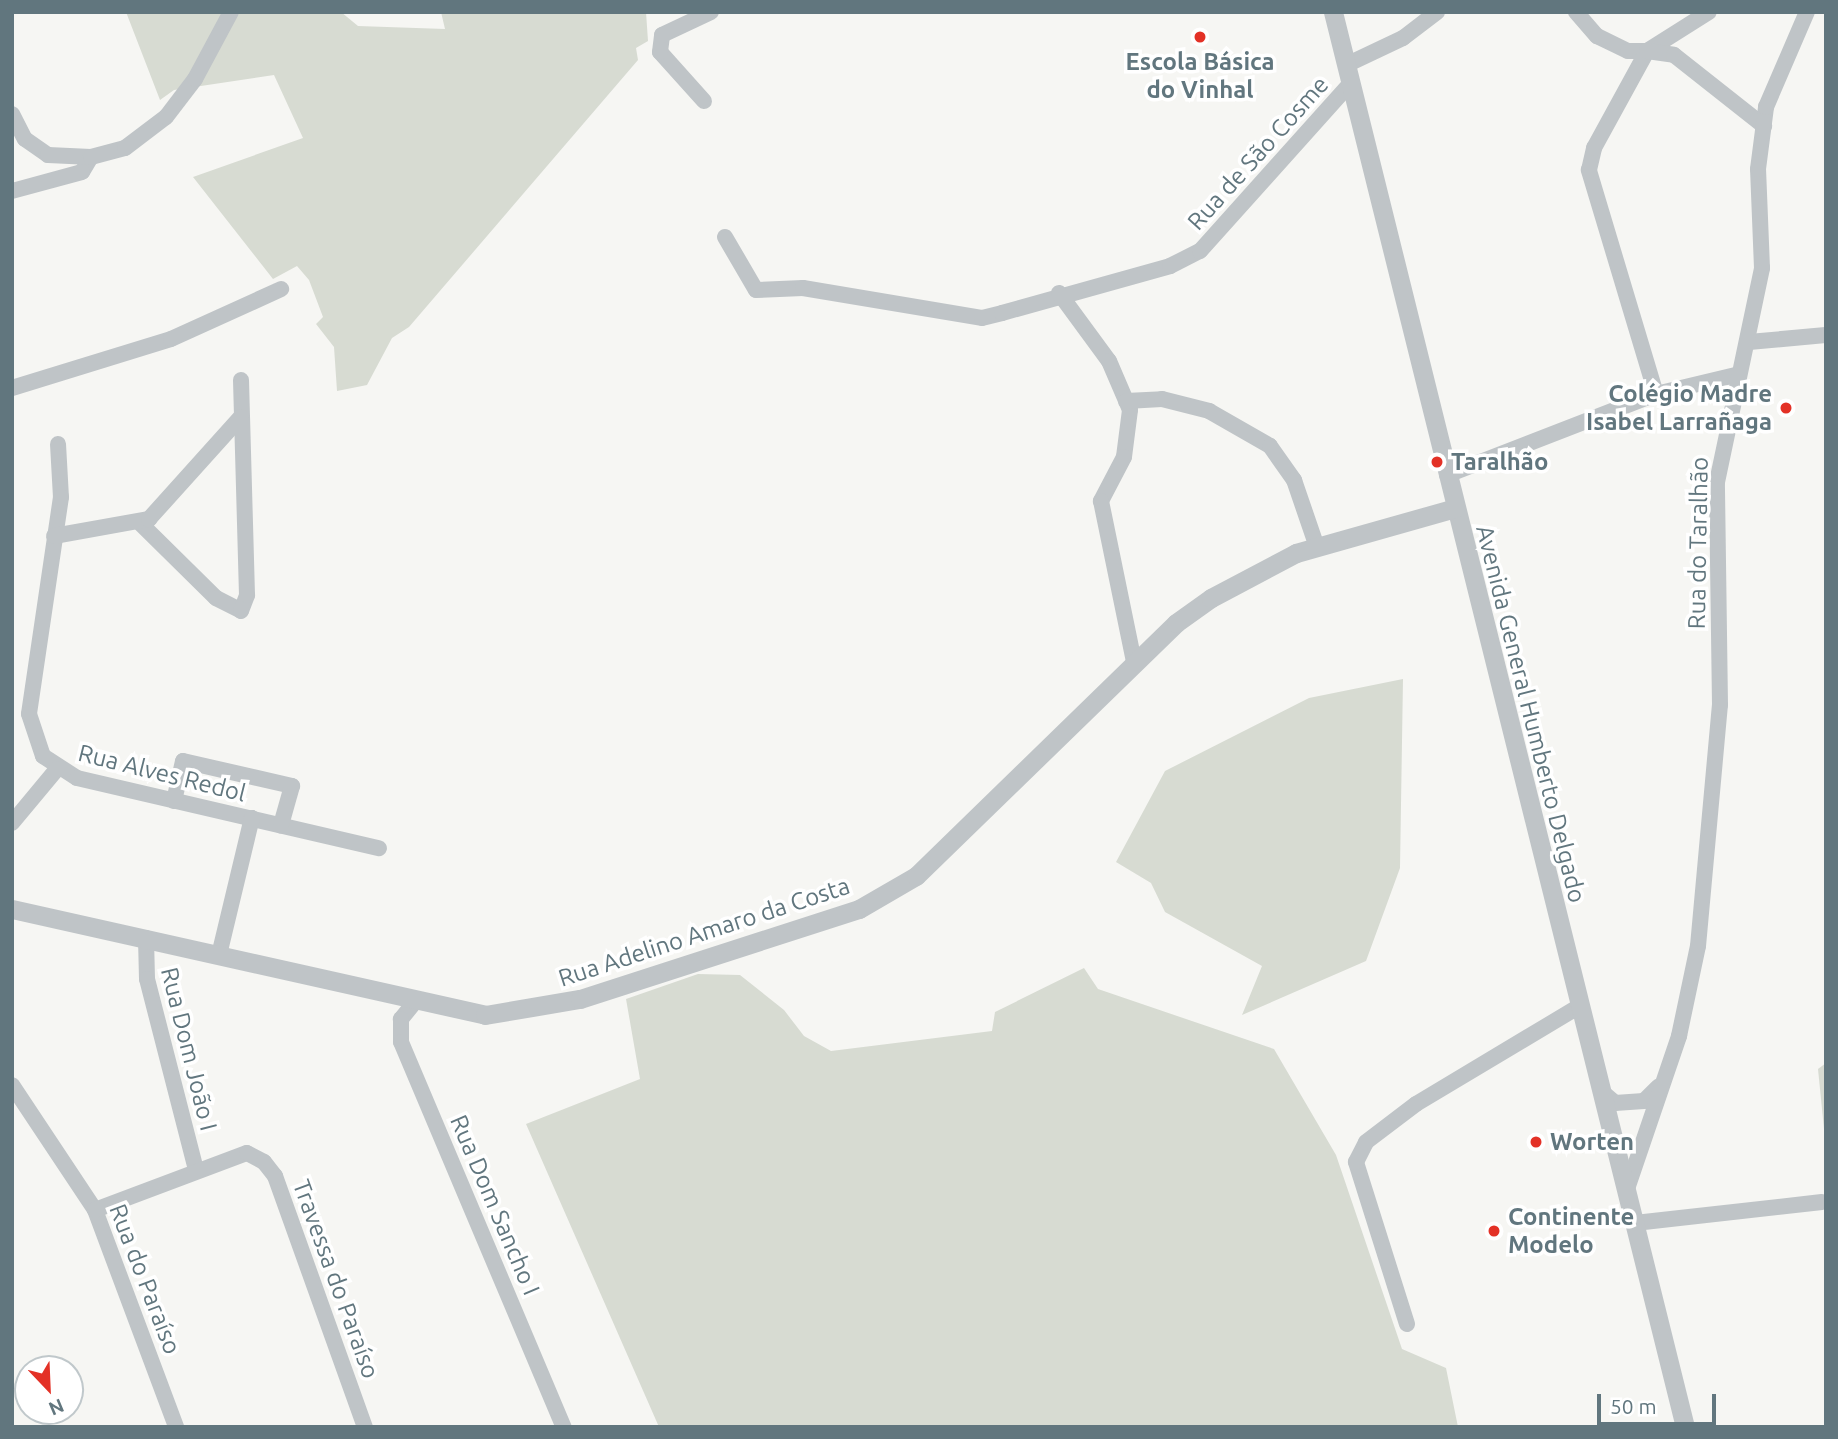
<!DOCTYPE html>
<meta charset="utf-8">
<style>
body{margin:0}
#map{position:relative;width:1838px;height:1439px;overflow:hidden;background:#f6f6f3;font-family:Ubuntu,sans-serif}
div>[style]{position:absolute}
.green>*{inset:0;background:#d7dbd2}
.minor>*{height:16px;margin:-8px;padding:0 8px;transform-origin:8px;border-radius:8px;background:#bfc4c7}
.tertiary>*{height:19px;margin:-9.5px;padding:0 9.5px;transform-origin:9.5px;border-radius:9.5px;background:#bfc4c7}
.dots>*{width:19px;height:19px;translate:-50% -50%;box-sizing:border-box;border:4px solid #fff;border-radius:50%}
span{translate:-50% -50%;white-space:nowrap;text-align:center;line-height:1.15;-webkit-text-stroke:7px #fff;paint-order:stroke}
.poi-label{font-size:24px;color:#61767e;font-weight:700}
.right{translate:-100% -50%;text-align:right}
.left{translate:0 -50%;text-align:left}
.street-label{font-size:24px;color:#61767e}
.frame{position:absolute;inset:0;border:14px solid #61767e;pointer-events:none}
.north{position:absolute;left:14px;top:1355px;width:70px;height:70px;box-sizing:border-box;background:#fff;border:2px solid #c0c8cb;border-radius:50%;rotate:157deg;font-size:19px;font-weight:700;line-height:28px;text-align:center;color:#61767e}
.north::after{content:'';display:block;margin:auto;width:24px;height:32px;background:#e33126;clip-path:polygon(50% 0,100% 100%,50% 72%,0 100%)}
.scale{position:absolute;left:1597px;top:1394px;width:119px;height:32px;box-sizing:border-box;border:4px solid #61767e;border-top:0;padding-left:9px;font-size:21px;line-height:24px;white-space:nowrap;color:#61767e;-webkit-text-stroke:5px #fff;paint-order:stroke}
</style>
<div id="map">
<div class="green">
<i style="clip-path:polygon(126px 12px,341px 12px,358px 26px,445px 29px,441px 12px,646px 12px,648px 41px,636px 48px,638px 60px,409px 327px,392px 338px,367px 385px,337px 391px,334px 347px,316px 324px,323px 317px,309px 280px,297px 266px,273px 279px,193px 177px,303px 138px,274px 75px,174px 90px,160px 100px)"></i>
<i style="clip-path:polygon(1403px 679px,1400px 868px,1366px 961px,1242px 1015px,1262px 966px,1165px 912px,1151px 883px,1116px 862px,1165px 771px,1309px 698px)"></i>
<i style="clip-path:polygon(1084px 968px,1098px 989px,1274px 1049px,1336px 1155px,1402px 1349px,1446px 1368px,1458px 1427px,659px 1427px,526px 1124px,640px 1079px,626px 999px,698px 974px,740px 975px,784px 1010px,804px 1036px,831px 1051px,992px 1031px,995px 1012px)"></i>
<i style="clip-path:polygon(1826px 1063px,1826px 1149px,1818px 1069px)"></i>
</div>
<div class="minor">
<i style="left:1576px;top:12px;width:32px;rotate:49deg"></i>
<i style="left:1597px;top:36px;width:34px;rotate:26deg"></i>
<i style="left:1628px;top:51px;width:19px"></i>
<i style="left:1647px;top:51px;width:73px;rotate:-32.2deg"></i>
<i style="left:1346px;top:65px;width:63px;rotate:-25.3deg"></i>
<i style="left:1403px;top:38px;width:43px;rotate:-37.4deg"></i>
<i style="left:704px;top:101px;width:66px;rotate:-131.9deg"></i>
<i style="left:660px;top:52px;width:17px;rotate:-83deg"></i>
<i style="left:662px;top:35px;width:54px;rotate:-25.1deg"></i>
<i style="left:12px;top:114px;width:28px;rotate:63deg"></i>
<i style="left:25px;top:139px;width:28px;rotate:35deg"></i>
<i style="left:48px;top:155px;width:43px;rotate:2.7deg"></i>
<i style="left:91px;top:157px;width:17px;rotate:121deg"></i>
<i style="left:82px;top:172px;width:73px;rotate:164.8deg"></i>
<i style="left:91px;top:157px;width:35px;rotate:-15deg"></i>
<i style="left:125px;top:148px;width:51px;rotate:-37.1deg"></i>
<i style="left:166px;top:117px;width:48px;rotate:-52.7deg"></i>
<i style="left:195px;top:79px;width:76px;rotate:-61.8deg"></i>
<i style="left:725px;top:237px;width:61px;rotate:59.7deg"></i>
<i style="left:756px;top:290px;width:47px;rotate:-2.4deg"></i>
<i style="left:803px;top:288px;width:181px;rotate:9.5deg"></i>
<i style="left:982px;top:318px;width:21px;rotate:-14deg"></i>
<i style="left:1002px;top:313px;width:174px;rotate:-15.6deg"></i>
<i style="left:1170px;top:266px;width:34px;rotate:-27deg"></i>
<i style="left:1200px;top:251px;width:224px;rotate:-48.1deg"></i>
<i style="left:1059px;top:293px;width:84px;rotate:53.7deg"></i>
<i style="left:1109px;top:361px;width:53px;rotate:66.8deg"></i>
<i style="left:1130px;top:410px;width:47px;rotate:97.3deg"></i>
<i style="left:1124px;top:457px;width:50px;rotate:117.6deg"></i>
<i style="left:1101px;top:501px;width:164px;rotate:78.4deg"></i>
<i style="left:1749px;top:342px;width:77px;rotate:-5.2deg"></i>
<i style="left:12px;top:388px;width:166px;rotate:-17.1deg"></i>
<i style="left:171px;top:339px;width:121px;rotate:-24.4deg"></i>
<i style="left:1656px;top:394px;width:234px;rotate:-106.7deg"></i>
<i style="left:1589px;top:170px;width:23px;rotate:-77deg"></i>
<i style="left:1594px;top:148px;width:111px;rotate:-61.3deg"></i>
<i style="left:1647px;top:51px;width:27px;rotate:8deg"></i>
<i style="left:1674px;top:55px;width:115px;rotate:38.3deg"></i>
<i style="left:1126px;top:401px;width:36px;rotate:-3deg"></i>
<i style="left:1162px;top:399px;width:49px;rotate:14.3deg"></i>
<i style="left:1209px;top:411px;width:70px;rotate:29.8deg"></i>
<i style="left:1270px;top:446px;width:42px;rotate:54.8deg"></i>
<i style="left:1294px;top:480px;width:71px;rotate:71.1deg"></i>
<i style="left:58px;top:444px;width:53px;rotate:86.8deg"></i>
<i style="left:61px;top:497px;width:219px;rotate:98.4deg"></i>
<i style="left:29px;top:714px;width:44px;rotate:71.6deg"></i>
<i style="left:43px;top:756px;width:40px;rotate:32.9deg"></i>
<i style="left:77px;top:778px;width:310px;rotate:13.1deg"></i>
<i style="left:1447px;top:475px;width:224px;rotate:-21.2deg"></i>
<i style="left:1656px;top:394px;width:85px;rotate:-13.5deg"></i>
<i style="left:141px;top:524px;width:105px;rotate:44.6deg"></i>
<i style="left:216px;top:598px;width:28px;rotate:27deg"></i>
<i style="left:241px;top:611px;width:17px;rotate:-69deg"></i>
<i style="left:247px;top:595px;width:215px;rotate:-91.6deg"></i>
<i style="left:54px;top:536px;width:97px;rotate:-10.1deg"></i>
<i style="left:149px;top:519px;width:137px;rotate:-48deg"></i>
<i style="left:174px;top:801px;width:41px;rotate:-77.3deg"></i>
<i style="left:183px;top:761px;width:112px;rotate:12.9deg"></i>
<i style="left:292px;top:786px;width:41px;rotate:105.8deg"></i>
<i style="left:12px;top:823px;width:70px;rotate:-50.2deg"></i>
<i style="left:146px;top:938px;width:41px;rotate:88.6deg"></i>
<i style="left:147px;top:979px;width:197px;rotate:75.6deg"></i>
<i style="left:219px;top:955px;width:141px;rotate:-76.5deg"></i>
<i style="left:414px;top:1003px;width:21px;rotate:129deg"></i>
<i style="left:401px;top:1019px;width:23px;rotate:90deg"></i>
<i style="left:401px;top:1042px;width:418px;rotate:67.1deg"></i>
<i style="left:12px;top:1085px;width:150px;rotate:56.4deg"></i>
<i style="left:95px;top:1210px;width:232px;rotate:69.5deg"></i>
<i style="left:1602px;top:1092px;width:17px;rotate:40deg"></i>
<i style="left:1615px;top:1103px;width:29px;rotate:-4deg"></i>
<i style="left:1644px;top:1101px;width:20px;rotate:-45deg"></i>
<i style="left:1627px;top:1189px;width:162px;rotate:-71.2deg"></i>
<i style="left:1679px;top:1036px;width:92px;rotate:-78.1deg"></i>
<i style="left:1698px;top:946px;width:242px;rotate:-84.8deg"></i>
<i style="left:1720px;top:705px;width:223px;rotate:-90.8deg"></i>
<i style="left:1717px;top:482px;width:219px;rotate:-78.1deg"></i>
<i style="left:1762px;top:268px;width:99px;rotate:-92.3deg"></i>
<i style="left:1758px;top:169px;width:63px;rotate:-82.6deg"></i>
<i style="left:1766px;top:107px;width:103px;rotate:-66.7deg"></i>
<i style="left:95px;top:1210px;width:162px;rotate:-20.6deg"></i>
<i style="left:247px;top:1153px;width:19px;rotate:28deg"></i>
<i style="left:264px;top:1162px;width:18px;rotate:52deg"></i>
<i style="left:275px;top:1176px;width:267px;rotate:70.3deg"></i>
<i style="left:1635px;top:1223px;width:188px;rotate:-6.4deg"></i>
<i style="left:1407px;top:1324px;width:170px;rotate:-107.5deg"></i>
<i style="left:1356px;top:1162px;width:22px;rotate:-63deg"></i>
<i style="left:1366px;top:1142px;width:63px;rotate:-37.2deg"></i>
<i style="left:1416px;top:1104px;width:191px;rotate:-30.9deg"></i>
</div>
<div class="tertiary">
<i style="left:1333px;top:12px;width:1458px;rotate:76.03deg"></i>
<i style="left:12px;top:909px;width:485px;rotate:12.6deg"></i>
<i style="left:485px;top:1015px;width:96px;rotate:-9.6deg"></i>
<i style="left:580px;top:999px;width:293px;rotate:-17.9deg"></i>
<i style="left:859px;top:909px;width:66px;rotate:-30.1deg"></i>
<i style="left:916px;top:876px;width:363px;rotate:-44.2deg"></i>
<i style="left:1176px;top:623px;width:43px;rotate:-35.5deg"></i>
<i style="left:1211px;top:598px;width:96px;rotate:-27.9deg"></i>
<i style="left:1296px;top:553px;width:165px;rotate:-15.8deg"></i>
</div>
<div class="dots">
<i style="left:1200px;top:37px;background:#e33126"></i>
<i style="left:1786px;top:408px;background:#e33126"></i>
<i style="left:1437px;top:462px;background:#e33126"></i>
<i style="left:1536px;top:1142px;background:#e33126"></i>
<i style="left:1494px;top:1231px;background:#e33126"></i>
</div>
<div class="poi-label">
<span style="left:1200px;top:76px">Escola Básica<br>do Vinhal</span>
<span class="right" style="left:1772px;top:408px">Colégio Madre<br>Isabel Larrañaga</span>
<span class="left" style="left:1451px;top:462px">Taralhão</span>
<span class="left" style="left:1550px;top:1142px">Worten</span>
<span class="left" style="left:1508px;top:1231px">Continente<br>Modelo</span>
</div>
<div class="street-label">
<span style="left:1258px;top:153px;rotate:-48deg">Rua de São Cosme</span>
<span style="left:1698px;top:543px;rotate:-89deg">Rua do Taralhão</span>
<span style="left:1531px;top:714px;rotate:76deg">Avenida General Humberto Delgado</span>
<span style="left:162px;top:773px;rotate:14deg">Rua Alves Redol</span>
<span style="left:704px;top:932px;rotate:-18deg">Rua Adelino Amaro da Costa</span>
<span style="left:189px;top:1049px;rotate:76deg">Rua Dom João I</span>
<span style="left:495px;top:1205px;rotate:67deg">Rua Dom Sancho I</span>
<span style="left:145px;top:1279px;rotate:69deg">Rua do Paraíso</span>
<span style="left:336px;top:1279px;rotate:70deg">Travessa do Paraíso</span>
</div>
<div class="frame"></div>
<div class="north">N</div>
<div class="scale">50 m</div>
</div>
